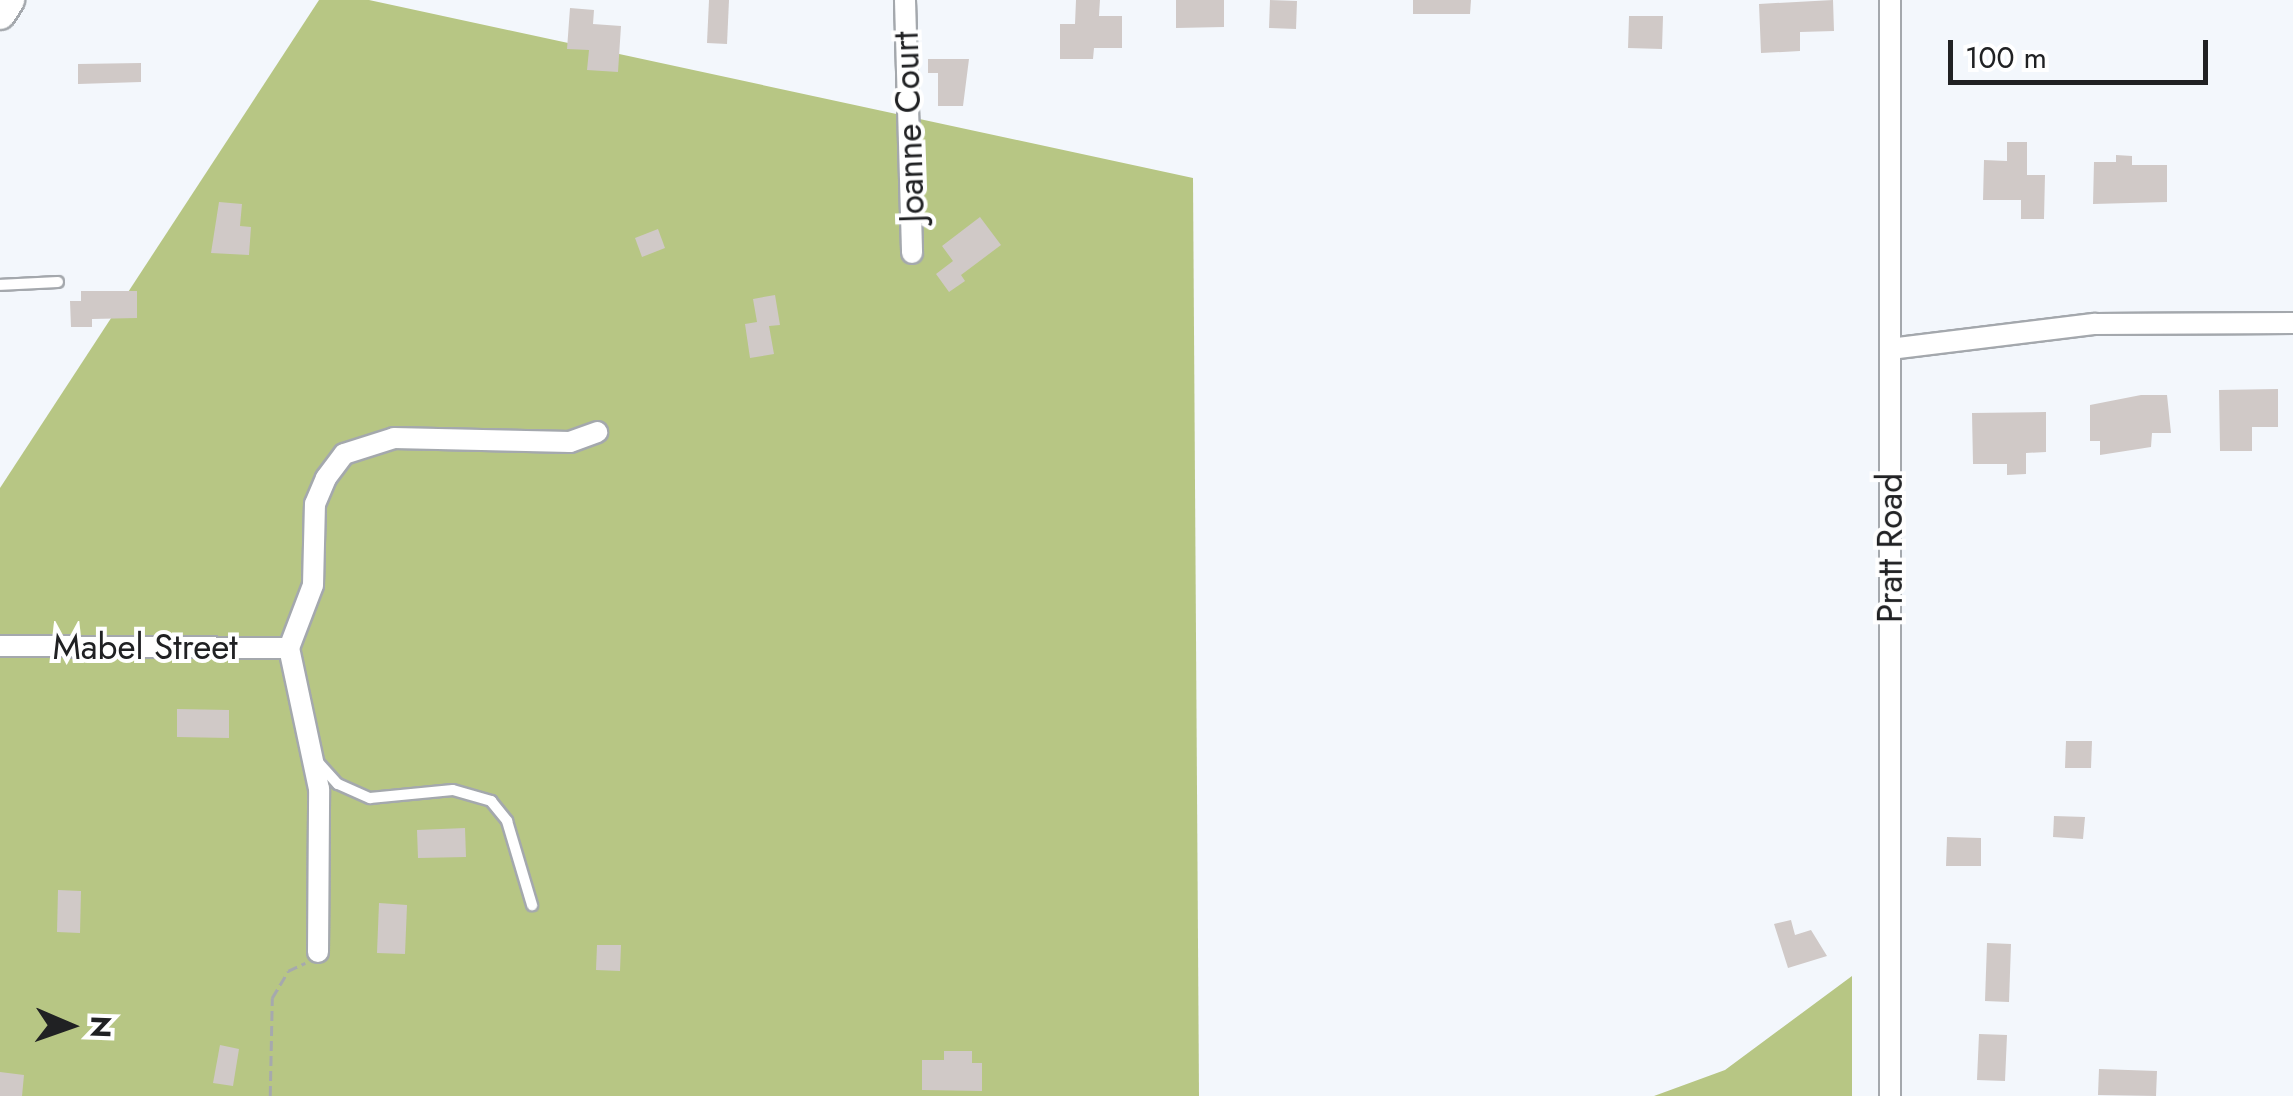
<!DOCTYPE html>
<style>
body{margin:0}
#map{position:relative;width:2293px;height:1096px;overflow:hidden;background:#f3f7fc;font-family:Jost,sans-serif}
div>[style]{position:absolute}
.forest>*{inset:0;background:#b7c684}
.building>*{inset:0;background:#d0c9c7}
.path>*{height:2.5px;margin-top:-1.25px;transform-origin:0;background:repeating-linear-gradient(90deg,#a6a9ad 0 10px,transparent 0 15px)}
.roads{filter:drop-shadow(2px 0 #a4a8ad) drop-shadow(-2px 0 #a4a8ad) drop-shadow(0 2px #a4a8ad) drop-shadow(0 -2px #a4a8ad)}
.service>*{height:10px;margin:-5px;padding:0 5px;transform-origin:5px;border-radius:5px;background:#fff}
.minor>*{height:20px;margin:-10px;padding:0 10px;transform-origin:10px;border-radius:10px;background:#fff}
.secondary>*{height:30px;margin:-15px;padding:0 15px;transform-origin:15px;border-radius:15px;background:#fff}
span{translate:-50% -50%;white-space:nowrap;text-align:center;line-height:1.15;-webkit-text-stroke:8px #fff;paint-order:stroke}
.street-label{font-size:35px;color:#202123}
.north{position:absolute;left:20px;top:976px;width:100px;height:100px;-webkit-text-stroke:8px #fff;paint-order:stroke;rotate:92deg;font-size:28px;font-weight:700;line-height:40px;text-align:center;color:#202123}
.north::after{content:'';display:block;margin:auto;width:35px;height:45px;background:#202123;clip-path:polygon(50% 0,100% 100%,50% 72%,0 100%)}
.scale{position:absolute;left:1948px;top:40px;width:260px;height:45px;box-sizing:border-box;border:5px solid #202123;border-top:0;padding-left:12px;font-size:30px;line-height:35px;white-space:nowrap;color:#202123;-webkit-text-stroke:8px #fff;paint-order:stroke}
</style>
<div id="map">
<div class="forest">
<i style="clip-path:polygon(319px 0,369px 0,1193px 178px,1199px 1096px,0 1096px,0 488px)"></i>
<i style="clip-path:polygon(1852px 976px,1852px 1096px,1654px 1096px,1725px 1070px)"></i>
</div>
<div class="building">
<i style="clip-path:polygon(709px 0,729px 0,727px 44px,707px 43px)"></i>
<i style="clip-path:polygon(1076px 0,1100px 0,1099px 16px,1122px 16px,1122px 48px,1094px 48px,1093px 59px,1060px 59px,1060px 24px,1075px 24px)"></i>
<i style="clip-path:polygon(1176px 0,1224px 0,1224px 27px,1176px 28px)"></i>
<i style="clip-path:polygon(1270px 0,1297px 1px,1296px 29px,1269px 28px)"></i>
<i style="clip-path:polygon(1413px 0,1471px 0,1470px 14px,1413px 14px)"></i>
<i style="clip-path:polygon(1833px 0,1834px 31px,1800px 32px,1800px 51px,1761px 53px,1759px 4px)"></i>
<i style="clip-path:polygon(570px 8px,594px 10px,593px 24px,621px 26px,618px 72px,587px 70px,589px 50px,567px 49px)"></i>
<i style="clip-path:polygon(1629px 16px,1663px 16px,1662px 49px,1628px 48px)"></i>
<i style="clip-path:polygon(928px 59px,969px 59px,963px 106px,938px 106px,938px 73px,928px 73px)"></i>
<i style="clip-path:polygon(141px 63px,141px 82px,78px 84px,78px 64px)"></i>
<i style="clip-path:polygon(2007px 142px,2027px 142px,2027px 175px,2045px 175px,2044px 219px,2021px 219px,2021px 200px,1983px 200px,1984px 160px,2007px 161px)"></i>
<i style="clip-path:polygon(2116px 155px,2132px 156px,2132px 165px,2167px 165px,2167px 202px,2093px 204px,2094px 162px,2116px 162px)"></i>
<i style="clip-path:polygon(219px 202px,242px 204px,240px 226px,251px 227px,249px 255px,211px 253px)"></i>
<i style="clip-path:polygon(980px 217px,1001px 245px,961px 275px,965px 281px,949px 292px,936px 274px,953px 261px,942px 246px)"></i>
<i style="clip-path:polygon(658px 229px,665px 248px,642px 257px,635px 238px)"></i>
<i style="clip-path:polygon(81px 291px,137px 291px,137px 318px,92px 319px,92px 327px,71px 327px,70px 301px,81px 301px)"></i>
<i style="clip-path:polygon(775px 295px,780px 325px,769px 326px,774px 354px,750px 358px,745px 324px,757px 322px,753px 299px)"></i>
<i style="clip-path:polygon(2278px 389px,2278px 427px,2252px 427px,2252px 451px,2220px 451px,2219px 390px)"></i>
<i style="clip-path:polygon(2141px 395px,2167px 395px,2171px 433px,2152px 433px,2151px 447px,2100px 455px,2100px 441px,2090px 441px,2090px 405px)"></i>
<i style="clip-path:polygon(2046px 412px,2046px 452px,2026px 453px,2026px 474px,2007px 475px,2007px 464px,1973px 464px,1972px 413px)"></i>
<i style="clip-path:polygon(177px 709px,229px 710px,229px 738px,177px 737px)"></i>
<i style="clip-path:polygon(2066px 741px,2092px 741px,2091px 768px,2065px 768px)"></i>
<i style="clip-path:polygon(2054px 816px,2085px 817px,2083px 839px,2053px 837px)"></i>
<i style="clip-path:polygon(465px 828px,466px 857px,418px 858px,417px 830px)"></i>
<i style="clip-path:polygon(1947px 837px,1981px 838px,1981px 866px,1946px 866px)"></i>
<i style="clip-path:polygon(58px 890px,81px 891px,80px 933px,57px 932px)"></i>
<i style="clip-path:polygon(379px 903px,407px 905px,405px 954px,377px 953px)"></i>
<i style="clip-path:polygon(1791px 920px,1795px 935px,1811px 930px,1827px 956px,1788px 968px,1774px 924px)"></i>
<i style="clip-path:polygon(1987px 943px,2011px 944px,2009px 1002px,1985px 1001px)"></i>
<i style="clip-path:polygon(597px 945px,621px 945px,620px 971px,596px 970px)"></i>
<i style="clip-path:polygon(1979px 1034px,2007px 1035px,2005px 1081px,1977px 1080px)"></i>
<i style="clip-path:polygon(220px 1045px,239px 1049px,233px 1086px,213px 1083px)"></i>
<i style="clip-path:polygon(944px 1051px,972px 1051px,972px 1063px,982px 1063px,982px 1091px,922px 1090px,922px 1060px,944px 1060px)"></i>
<i style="clip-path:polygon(2099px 1069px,2157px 1071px,2156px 1096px,2098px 1095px)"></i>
<i style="clip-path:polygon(0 1072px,24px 1075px,22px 1096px,0 1096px)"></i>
</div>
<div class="path">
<i style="left:270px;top:1096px;width:98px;rotate:-88.8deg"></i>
<i style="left:272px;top:998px;width:31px;rotate:-59deg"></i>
<i style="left:288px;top:971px;width:19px;rotate:-25deg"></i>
</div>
<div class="roads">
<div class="service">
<i style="left:0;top:285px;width:58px;rotate:-3deg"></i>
<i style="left:317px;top:761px;width:31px;rotate:48deg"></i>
<i style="left:338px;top:784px;width:35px;rotate:24deg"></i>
<i style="left:370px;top:798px;width:83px;rotate:-5.5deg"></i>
<i style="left:453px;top:790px;width:40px;rotate:16deg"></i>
<i style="left:491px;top:801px;width:26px;rotate:51deg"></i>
<i style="left:507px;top:821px;width:88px;rotate:73.4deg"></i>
</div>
<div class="minor">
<i style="left:905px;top:0;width:253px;rotate:88.4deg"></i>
<i style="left:1890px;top:0;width:1096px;rotate:90deg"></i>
<i style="left:1890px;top:349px;width:207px;rotate:-7deg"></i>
<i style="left:2095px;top:324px;width:198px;rotate:-0.3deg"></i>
<i style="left:0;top:646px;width:289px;rotate:0.4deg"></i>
<i style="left:318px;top:952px;width:163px;rotate:-89.6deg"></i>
<i style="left:319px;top:789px;width:144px;rotate:-102deg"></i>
<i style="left:289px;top:648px;width:67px;rotate:-69.1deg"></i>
<i style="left:313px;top:585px;width:81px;rotate:-88.6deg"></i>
<i style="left:315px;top:504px;width:28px;rotate:-67deg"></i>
<i style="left:326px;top:478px;width:30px;rotate:-53deg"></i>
<i style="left:344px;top:454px;width:52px;rotate:-17.7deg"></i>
<i style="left:394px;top:438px;width:176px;rotate:1.3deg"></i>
<i style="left:570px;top:442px;width:29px;rotate:-20deg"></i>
</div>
<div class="secondary">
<i style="left:0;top:14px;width:17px;rotate:-57deg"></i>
</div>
</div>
<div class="street-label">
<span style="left:909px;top:127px;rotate:-92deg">Joanne Court</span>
<span style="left:1890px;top:548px;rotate:-90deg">Pratt Road</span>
<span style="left:145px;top:647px">Mabel Street</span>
</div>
<div class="north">N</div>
<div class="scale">100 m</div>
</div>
